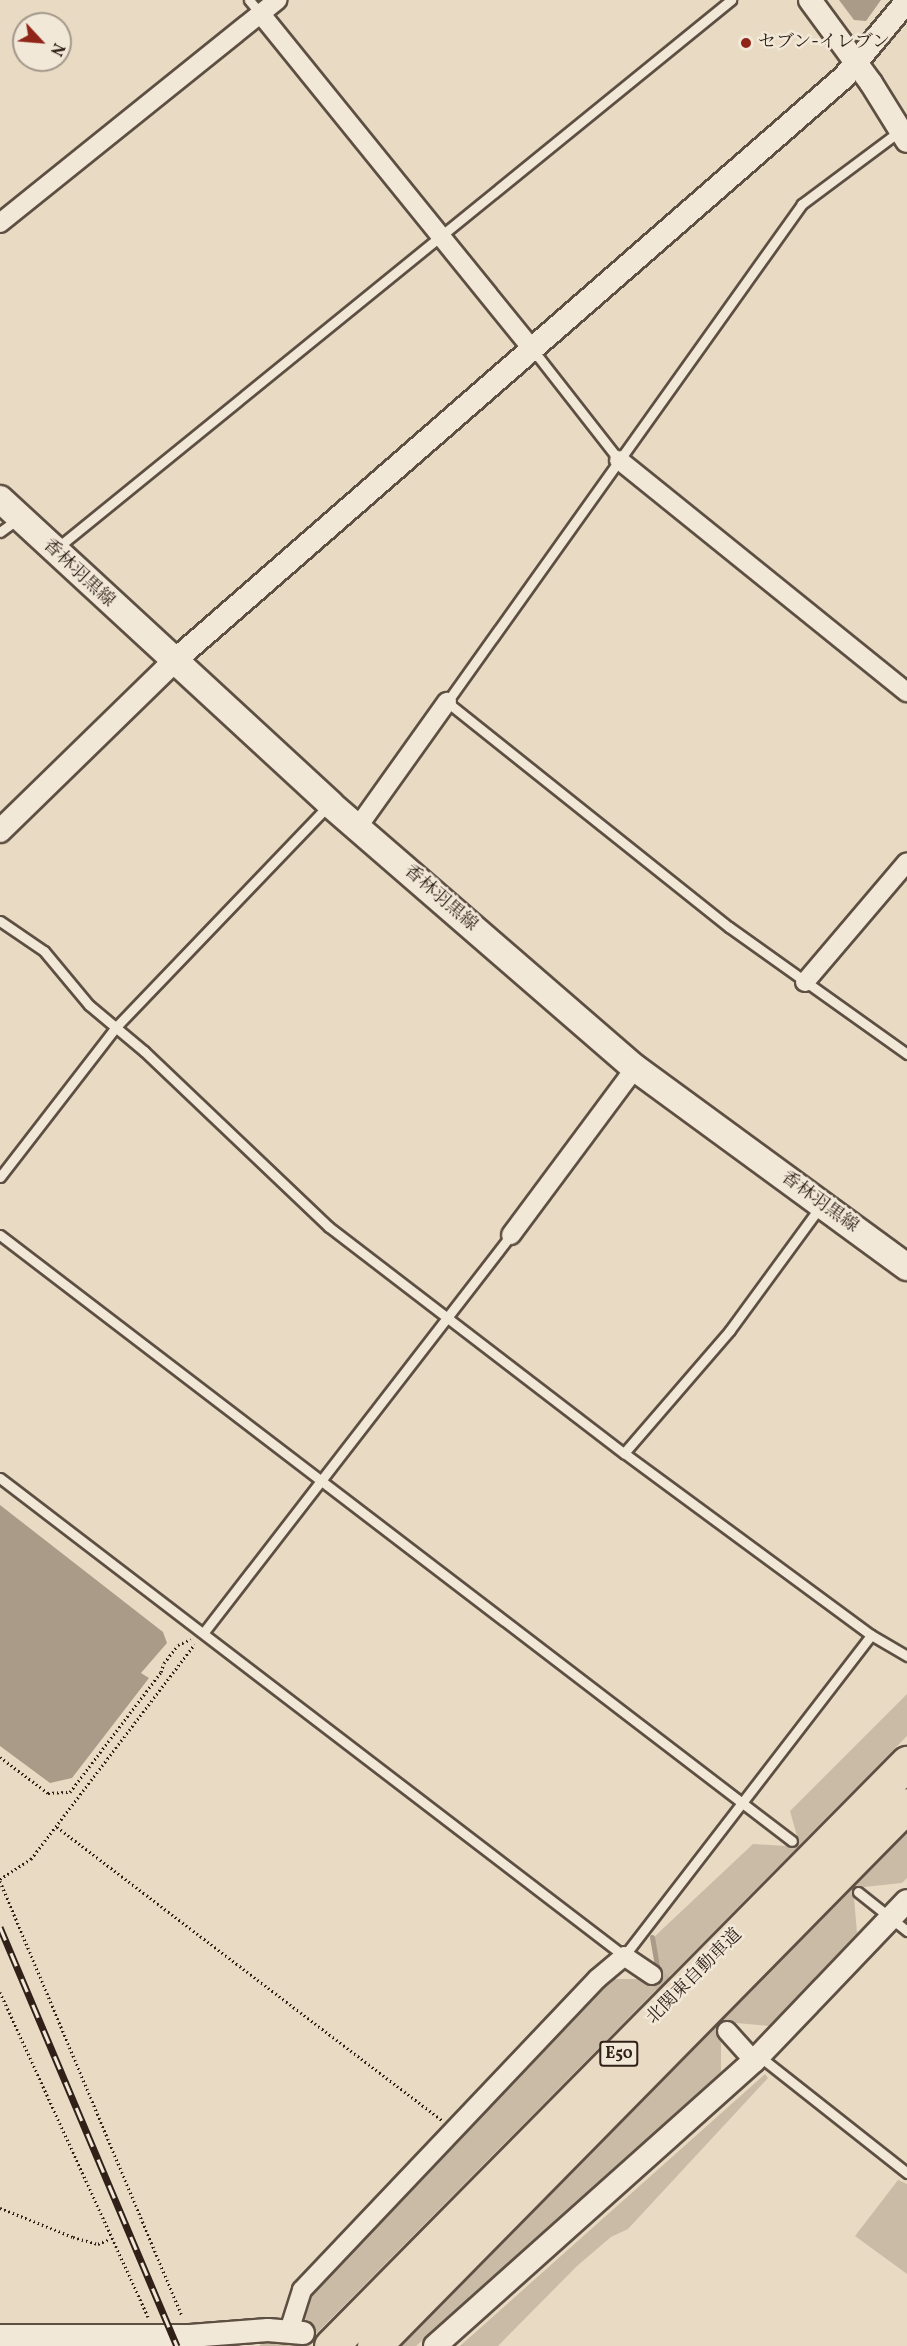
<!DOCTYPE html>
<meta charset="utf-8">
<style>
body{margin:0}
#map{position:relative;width:907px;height:2346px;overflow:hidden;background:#e9dbc3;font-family:Vollkorn,"Noto Serif JP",serif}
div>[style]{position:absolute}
.green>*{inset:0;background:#cabba6}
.water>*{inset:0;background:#aa9b89}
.stream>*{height:5px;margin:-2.5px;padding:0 2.5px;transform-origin:2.5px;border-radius:2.5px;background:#aa9b89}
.minor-tunnel>*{height:18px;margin-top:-9px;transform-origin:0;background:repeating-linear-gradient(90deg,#c4b6a1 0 18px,transparent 0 27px)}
.path>*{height:3px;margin-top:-1.5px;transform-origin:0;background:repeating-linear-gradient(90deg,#302018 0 1.5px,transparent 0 4.5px)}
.roads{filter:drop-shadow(2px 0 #5e4f43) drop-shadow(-2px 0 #5e4f43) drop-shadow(0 2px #5e4f43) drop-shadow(0 -2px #5e4f43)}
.service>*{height:9px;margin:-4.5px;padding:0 4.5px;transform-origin:4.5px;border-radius:4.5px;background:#f1e8d8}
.minor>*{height:18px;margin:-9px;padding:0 9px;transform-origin:9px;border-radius:9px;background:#f1e8d8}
.tertiary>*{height:22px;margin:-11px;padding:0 11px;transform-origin:11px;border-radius:11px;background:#f1e8d8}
.secondary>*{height:26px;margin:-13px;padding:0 13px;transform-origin:13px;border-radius:13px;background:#f1e8d8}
.motorway>*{height:33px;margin:-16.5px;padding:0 16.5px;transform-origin:16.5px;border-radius:16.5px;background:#e9dbc3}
.rail>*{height:7px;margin-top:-3.5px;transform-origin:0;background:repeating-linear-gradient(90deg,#f1e8d8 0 14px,#302018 0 28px);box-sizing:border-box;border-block:2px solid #302018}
.dots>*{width:16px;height:16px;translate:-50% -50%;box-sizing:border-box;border:3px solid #f1e8d8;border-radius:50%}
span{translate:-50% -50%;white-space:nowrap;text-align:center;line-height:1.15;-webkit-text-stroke:5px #f1e8d8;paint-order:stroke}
.shield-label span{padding:2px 4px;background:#f1e8d8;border:2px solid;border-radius:4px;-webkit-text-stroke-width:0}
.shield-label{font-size:16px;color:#302018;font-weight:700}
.poi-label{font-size:18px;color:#302018}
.left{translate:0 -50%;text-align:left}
.street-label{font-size:18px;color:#302018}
.north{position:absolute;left:12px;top:12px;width:60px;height:60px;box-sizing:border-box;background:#f1e8d8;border:2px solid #a4988b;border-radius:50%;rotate:116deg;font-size:16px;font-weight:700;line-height:24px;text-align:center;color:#302018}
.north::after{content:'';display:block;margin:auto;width:21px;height:27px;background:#8f2418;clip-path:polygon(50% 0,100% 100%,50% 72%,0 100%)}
</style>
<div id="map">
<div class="green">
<i style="clip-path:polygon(907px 1694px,907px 1736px,304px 2346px,259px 2346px,264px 2342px,298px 2342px,310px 2321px,303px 2319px,309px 2298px,412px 2186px,610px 1979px,640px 1979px,645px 1982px,660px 1965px,654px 1937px,753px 1844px,786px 1846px,797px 1836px,790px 1811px)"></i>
<i style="clip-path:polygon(907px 1832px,907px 1878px,902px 1883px,864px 1887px,858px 1892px,854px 1897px,857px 1933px,769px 2026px,736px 2023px,721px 2038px,721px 2072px,416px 2346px,398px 2346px)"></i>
<i style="clip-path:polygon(765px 2074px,768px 2078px,628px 2229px,611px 2237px,577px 2266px,498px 2346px,460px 2346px)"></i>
<i style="clip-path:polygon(898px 2180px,907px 2184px,907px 2274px,855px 2236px)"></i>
</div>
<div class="water">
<i style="clip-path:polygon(839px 0,881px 0,866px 21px,854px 20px)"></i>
<i style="clip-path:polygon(0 1505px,163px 1632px,167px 1643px,141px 1673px,149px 1678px,72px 1778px,50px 1783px,0 1746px)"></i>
</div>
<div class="stream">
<i style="left:652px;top:1937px;width:29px;rotate:80deg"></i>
</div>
<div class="minor-tunnel">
<i style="left:652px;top:1975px;width:94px;rotate:36.7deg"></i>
</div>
<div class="path">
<i style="left:0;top:1757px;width:60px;rotate:36.9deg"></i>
<i style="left:48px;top:1793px;width:22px;rotate:-3deg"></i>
<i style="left:70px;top:1792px;width:151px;rotate:-52.8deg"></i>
<i style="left:161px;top:1672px;width:9px;rotate:-72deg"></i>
<i style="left:164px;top:1663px;width:23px;rotate:-52deg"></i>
<i style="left:178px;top:1645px;width:14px;rotate:-25deg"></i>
<i style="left:57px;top:1827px;width:484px;rotate:37.3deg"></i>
<i style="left:0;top:1879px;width:37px;rotate:-33deg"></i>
<i style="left:31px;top:1859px;width:270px;rotate:-52.7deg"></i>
<i style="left:0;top:1881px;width:472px;rotate:67.3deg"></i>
<i style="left:0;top:1992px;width:357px;rotate:65.5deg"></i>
<i style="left:0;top:2208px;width:79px;rotate:21.7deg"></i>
<i style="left:73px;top:2237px;width:26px;rotate:16deg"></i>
<i style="left:98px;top:2244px;width:13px;rotate:-23deg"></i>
</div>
<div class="roads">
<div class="service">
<i style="left:249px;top:0;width:17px;rotate:50deg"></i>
<i style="left:901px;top:130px;width:124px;rotate:143.2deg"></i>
<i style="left:802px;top:204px;width:612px;rotate:125.48deg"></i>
<i style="left:447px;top:702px;width:361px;rotate:38.6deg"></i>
<i style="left:729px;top:927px;width:219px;rotate:35.5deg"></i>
<i style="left:533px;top:350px;width:140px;rotate:52deg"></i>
<i style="left:0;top:532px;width:22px;rotate:-36deg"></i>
<i style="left:57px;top:548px;width:869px;rotate:-39.11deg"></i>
<i style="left:0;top:921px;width:53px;rotate:34.3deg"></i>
<i style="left:44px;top:951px;width:70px;rotate:50.2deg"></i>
<i style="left:89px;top:1005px;width:72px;rotate:39.9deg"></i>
<i style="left:144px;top:1051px;width:255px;rotate:43.6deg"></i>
<i style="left:329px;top:1227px;width:372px;rotate:37.5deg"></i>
<i style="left:624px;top:1453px;width:307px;rotate:36.4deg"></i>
<i style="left:871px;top:1635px;width:42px;rotate:30.3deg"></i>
<i style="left:0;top:1177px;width:188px;rotate:-52.3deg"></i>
<i style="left:115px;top:1028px;width:308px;rotate:-46.2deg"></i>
<i style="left:0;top:1235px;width:997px;rotate:37.42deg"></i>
<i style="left:624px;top:1453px;width:162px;rotate:-49.2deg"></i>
<i style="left:730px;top:1330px;width:152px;rotate:-53.8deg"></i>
<i style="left:0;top:1478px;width:786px;rotate:37.45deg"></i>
<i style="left:624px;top:1956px;width:405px;rotate:-52.4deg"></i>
<i style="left:204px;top:1632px;width:502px;rotate:-52.29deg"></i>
<i style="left:858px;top:1892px;width:63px;rotate:38.5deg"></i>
<i style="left:759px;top:2056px;width:189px;rotate:38.3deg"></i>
</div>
<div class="minor">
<i style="left:260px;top:13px;width:431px;rotate:51deg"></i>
<i style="left:0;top:223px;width:356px;rotate:-38.8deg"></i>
<i style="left:619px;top:460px;width:370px;rotate:38.9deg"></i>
<i style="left:357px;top:828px;width:155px;rotate:-54.5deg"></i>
<i style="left:805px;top:982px;width:157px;rotate:-49.6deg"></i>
<i style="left:511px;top:1235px;width:208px;rotate:-53.4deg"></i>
<i style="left:727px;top:2031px;width:40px;rotate:48deg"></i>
<i style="left:289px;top:2331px;width:43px;rotate:-72.4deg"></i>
<i style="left:302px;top:2290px;width:429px;rotate:-46.5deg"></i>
<i style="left:597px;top:1979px;width:35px;rotate:-40deg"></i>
<i style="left:624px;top:1956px;width:34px;rotate:34deg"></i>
</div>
<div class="tertiary">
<i style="left:810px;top:0;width:103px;rotate:53.7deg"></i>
<i style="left:871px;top:83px;width:68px;rotate:58.2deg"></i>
<i style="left:0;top:831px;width:242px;rotate:-44.3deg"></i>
<i style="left:173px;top:662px;width:890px;rotate:-41.08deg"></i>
<i style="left:844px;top:77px;width:99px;rotate:-50.3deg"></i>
<i style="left:0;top:2336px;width:190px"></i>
<i style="left:190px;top:2336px;width:78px;rotate:-4.4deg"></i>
<i style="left:268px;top:2330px;width:35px;rotate:5deg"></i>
<i style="left:435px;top:2346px;width:428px;rotate:-41.8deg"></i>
<i style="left:754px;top:2061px;width:221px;rotate:-46.3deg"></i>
</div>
<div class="secondary">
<i style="left:0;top:499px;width:449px;rotate:42.7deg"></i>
<i style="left:330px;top:804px;width:403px;rotate:40.9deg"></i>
<i style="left:635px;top:1068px;width:337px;rotate:36.2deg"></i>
</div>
<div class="motorway">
<i style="left:331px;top:2346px;width:820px;rotate:-45.35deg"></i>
<i style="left:374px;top:2346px;width:759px;rotate:-45.43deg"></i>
</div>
</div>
<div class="rail">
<i style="left:0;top:1927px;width:455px;rotate:67.1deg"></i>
</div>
<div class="dots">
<i style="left:746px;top:43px;background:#8f2418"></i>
</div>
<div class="shield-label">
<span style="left:619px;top:2054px">E50</span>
</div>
<div class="poi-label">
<span class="left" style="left:758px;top:43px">セブン-イレブン</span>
</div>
<div class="street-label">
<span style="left:78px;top:574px;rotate:43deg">香林羽黒線</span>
<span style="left:440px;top:899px;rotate:41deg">香林羽黒線</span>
<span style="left:819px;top:1203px;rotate:36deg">香林羽黒線</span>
<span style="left:695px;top:1977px;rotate:-45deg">北関東自動車道</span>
</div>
<div class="north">N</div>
</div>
